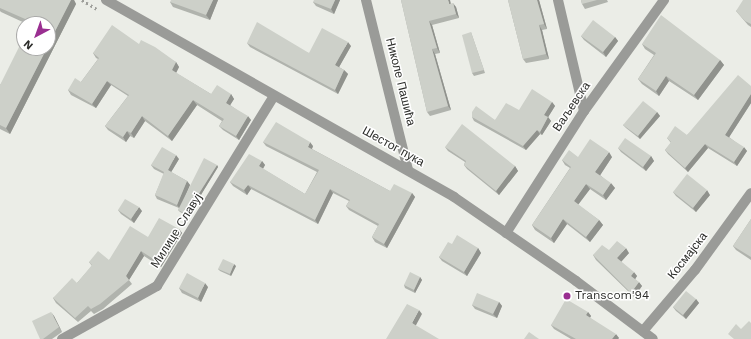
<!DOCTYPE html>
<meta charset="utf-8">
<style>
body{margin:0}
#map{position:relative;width:751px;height:339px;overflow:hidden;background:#ebede7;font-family:"Work Sans",sans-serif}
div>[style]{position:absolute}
.path>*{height:2.5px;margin-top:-1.25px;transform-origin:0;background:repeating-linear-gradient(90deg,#9d9e9a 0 2px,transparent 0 5px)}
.street>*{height:10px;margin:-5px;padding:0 5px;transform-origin:5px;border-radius:5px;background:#9a9b98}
.wall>*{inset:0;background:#b0b3ad}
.shaded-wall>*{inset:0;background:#90928d}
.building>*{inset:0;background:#cdd0c9}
.dots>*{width:11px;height:11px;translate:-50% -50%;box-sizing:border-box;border:2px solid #fff;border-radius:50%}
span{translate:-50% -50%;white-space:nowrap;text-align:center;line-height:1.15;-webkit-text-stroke:3px #fff;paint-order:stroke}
.street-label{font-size:12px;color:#2c2d2a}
.poi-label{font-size:12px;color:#2c2d2a}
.left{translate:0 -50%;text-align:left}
.north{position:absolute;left:16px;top:16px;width:40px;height:40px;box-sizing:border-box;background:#fff;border:1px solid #ababaa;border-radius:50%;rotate:221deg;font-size:11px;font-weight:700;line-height:16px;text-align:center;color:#2c2d2a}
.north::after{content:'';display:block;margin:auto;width:14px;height:18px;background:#9a2f91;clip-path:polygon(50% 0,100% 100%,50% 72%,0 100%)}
</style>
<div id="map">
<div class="path">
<i style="left:82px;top:0;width:17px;rotate:31deg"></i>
</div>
<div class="street">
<i style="left:106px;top:0;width:400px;rotate:29.5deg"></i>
<i style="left:454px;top:197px;width:148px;rotate:34.5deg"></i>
<i style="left:576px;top:281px;width:96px;rotate:37deg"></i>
<i style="left:366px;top:0;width:175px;rotate:76.1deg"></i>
<i style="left:558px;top:0;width:114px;rotate:76.8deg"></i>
<i style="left:506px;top:233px;width:145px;rotate:-57.4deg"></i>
<i style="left:584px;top:111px;width:137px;rotate:-54.2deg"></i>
<i style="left:643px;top:331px;width:80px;rotate:-49.6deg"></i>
<i style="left:695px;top:270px;width:95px;rotate:-54deg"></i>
<i style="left:62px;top:339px;width:109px;rotate:-29.2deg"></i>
<i style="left:157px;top:286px;width:223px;rotate:-58.4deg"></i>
</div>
<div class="wall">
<i style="clip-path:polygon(0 0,74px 0,76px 4px,10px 134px,0 129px,0 85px,48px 24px,27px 24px,1px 12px,0 11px)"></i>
<i style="clip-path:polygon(218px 0,210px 20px,173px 7px,170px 2px)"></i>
<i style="clip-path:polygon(340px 0,334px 14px,316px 6px,313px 2px)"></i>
<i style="clip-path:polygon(401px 0,451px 4px,456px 7px,459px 18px,432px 25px,440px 53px,435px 54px,451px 110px,430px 116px,427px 112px)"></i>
<i style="clip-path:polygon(508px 0,539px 0,547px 29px,542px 30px,549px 59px,526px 63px,523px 59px)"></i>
<i style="clip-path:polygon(581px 0,607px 0,608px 2px,585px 9px,582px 4px)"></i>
<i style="clip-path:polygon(751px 0,751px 27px,748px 25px,736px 11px)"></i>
<i style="clip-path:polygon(471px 32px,472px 35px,485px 73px,474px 76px,472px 73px)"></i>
<i style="clip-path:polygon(581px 36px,615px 37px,618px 41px,606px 57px,584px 40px)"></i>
<i style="clip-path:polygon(247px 43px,309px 53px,351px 46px,339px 67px,344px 70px,348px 74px,338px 94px,250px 47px)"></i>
<i style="clip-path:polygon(139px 44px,176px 62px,179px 67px,176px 73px,211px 94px,231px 94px,234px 99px,230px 105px,251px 120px,239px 140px,223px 130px,219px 126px,222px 121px,197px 105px,172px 141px,145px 121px,134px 138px,130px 136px,126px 142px,108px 130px,105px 126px,128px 96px,111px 85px,96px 108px,71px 95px,68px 90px,81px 82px,98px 59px,96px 58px,93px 53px)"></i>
<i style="clip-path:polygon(642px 44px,720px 60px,724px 65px,698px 100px,669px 81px,659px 96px,642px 84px,638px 79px,654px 55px,645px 49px)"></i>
<i style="clip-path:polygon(751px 86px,751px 103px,729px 137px,747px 151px,737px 166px,708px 148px,688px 172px,668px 154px,665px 150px,671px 143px,667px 138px,687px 135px)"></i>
<i style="clip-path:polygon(552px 102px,555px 106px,548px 117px,551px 121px,542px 135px,540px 134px,526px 150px,474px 121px,472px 117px,495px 120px)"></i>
<i style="clip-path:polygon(657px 112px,660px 116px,640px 139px,626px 128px,623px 125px)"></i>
<i style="clip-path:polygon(263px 142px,313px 146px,312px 149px,390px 191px,412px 193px,415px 197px,387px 248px,375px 242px,372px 237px,378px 226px,349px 210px,346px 206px,349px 201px,333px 193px,318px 224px,251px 189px,247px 195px,233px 186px,230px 182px,262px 161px,265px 165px,263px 169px,305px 194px,317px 172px,266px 146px)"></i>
<i style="clip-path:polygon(445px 147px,515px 166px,518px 171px,499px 195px,467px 169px,464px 165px,465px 162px,448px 151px)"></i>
<i style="clip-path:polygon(618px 148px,651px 156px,654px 161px,646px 171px,621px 152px)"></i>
<i style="clip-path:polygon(578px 157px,612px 157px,600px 175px,615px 188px,606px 200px,590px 189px,578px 205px,599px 220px,603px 225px,590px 242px,567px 224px,554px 243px,535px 230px,532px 225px,570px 168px,565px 165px,562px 160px)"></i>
<i style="clip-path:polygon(179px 159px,171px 172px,187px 181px,190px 185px,185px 197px,217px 165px,218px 167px,188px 216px,180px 212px,178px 210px,179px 208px,157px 199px,155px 195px,164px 174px,154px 169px,151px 165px)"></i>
<i style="clip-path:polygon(673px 192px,710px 195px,696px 212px,676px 196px)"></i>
<i style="clip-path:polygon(118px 210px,142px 211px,134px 223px,121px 214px)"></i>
<i style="clip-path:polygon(751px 219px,751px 260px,736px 250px,733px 246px)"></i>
<i style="clip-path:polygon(179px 229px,182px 233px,161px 267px,144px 256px,129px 280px,132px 284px,103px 309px,94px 314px,91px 311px,78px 322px,56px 303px,53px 298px,77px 283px,92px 266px,89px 262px,109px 260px,148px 237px)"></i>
<i style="clip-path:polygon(452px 244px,478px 248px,481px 253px,467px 276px,442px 261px,439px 257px)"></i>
<i style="clip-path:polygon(609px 250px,629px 253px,621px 262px,637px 276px,635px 279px,642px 286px,634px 297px,596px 260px,593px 255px)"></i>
<i style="clip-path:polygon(236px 266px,231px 276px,220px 271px,218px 269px)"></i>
<i style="clip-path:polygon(420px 277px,422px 280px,415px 293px,405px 288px,404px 285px)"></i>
<i style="clip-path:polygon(208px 287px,201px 302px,182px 293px,179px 288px)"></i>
<i style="clip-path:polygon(696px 299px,699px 303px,686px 319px,676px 311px,673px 307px)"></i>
<i style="clip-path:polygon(499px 302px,502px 306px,497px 318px,475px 309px,472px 305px)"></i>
<i style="clip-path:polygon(588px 312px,591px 316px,590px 318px,619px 338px,618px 339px,571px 339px,554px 329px,551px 325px)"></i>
<i style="clip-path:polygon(54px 316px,62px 332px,52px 339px,40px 339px)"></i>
</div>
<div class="shaded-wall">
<i style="clip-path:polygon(71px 0,74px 0,76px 4px,10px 134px,6px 128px,47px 48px,48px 48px,48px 45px)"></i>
<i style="clip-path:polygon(213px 0,218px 0,210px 20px,206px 15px)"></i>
<i style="clip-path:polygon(335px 0,340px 0,334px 14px,331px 9px)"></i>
<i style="clip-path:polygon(448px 0,450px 0,452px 8px,449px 4px)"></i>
<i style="clip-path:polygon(537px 0,539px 0,547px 29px,544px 24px)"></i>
<i style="clip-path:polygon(453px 3px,456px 7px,459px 18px,456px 14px)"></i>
<i style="clip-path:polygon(429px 21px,432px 25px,440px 53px,437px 48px)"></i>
<i style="clip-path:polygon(539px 25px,542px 30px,549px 59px,546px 54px)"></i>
<i style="clip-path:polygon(615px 37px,618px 41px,606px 57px,603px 52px)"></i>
<i style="clip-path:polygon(348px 42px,351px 46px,338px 69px,335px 65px)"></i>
<i style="clip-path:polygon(432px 49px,435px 54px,451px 110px,448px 106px)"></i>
<i style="clip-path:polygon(720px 60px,724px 65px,698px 100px,694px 95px)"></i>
<i style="clip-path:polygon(176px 62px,179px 67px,175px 75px,172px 70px)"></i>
<i style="clip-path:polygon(344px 70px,348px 74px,338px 94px,335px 90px)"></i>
<i style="clip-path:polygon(666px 76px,669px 81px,659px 96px,656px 91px)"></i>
<i style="clip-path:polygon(107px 81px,111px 85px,96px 108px,92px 104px)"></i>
<i style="clip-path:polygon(231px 94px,234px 99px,229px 107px,226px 103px)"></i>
<i style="clip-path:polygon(751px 94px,751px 103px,728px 139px,725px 135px)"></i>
<i style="clip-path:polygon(193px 100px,197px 105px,172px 141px,168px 136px)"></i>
<i style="clip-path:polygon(552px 102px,555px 106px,547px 119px,544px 115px)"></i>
<i style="clip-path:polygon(657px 112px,660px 116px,640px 139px,638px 136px)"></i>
<i style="clip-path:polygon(142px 116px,145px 121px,134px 138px,131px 133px)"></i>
<i style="clip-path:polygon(248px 116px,251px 120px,239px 140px,236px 136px)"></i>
<i style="clip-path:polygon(548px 117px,551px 121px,542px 135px,540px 132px)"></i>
<i style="clip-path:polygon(537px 130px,540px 134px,526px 150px,523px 146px)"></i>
<i style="clip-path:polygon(127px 131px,130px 136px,126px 142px,123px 137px)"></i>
<i style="clip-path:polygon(310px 142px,313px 146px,311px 151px,308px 147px)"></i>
<i style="clip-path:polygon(705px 144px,708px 148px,688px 172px,685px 168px)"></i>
<i style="clip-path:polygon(744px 147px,747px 151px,737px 166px,734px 162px)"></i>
<i style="clip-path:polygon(609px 152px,612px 157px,599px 177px,595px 172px)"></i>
<i style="clip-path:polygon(176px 155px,179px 159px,170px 174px,168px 170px)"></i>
<i style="clip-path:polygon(651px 156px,654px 161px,646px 171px,643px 167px)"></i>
<i style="clip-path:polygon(262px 161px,265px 165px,262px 170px,259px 166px)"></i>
<i style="clip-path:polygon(217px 165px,218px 167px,188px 216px,186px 214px)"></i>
<i style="clip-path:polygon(515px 166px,518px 171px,499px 195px,496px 191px)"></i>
<i style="clip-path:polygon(187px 181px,190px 185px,180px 209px,177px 205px)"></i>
<i style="clip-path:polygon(611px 183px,615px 188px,606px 200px,603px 195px)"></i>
<i style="clip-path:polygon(586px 184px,590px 189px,577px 206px,574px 201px)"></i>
<i style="clip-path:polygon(248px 185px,251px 189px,247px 195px,244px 190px)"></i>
<i style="clip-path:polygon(330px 189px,333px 193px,318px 224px,315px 220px)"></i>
<i style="clip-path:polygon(707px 190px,710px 195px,696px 212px,693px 208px)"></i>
<i style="clip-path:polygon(412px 193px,415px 197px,387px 248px,384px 244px)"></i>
<i style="clip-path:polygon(139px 207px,142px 211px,134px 223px,131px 219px)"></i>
<i style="clip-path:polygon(563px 219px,567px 224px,554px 243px,551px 238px)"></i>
<i style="clip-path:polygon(599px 220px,603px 225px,590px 242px,586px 237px)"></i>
<i style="clip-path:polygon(179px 229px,182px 233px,161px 267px,158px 262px)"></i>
<i style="clip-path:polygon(478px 248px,481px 253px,467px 276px,464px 272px)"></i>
<i style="clip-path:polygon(626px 248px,629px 253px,620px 263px,617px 258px)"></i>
<i style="clip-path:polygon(141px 251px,144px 256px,129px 280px,126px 276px)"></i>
<i style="clip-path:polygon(234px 264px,236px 266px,231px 276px,230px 274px)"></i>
<i style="clip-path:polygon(634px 272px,637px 276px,634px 281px,631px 276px)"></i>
<i style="clip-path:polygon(420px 277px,422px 280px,415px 293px,414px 290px)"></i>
<i style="clip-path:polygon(639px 282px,642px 286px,634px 297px,631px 293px)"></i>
<i style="clip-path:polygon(205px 283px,208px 287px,201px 302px,198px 298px)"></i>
<i style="clip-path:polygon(696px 299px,699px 303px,686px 319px,683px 315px)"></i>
<i style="clip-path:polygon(499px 302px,502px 306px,497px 318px,493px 314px)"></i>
<i style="clip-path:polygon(419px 310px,422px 314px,415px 327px,412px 323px)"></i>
<i style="clip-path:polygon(51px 312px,54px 316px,62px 332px,59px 327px)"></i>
<i style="clip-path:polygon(588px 312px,591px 316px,589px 319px,586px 315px)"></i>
<i style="clip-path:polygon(616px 334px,619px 338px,618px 339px,612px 339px)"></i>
</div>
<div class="building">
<i style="clip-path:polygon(0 0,71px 0,48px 45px,48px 24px,31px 24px,32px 22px,0 8px)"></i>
<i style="clip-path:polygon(171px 0,213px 0,206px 15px,170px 2px)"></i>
<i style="clip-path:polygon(314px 0,335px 0,331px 9px,313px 2px)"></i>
<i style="clip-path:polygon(401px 0,448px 0,449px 4px,453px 3px,456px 14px,429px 21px,437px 48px,432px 49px,448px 106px,427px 112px)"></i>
<i style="clip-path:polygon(508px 0,537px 0,544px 24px,539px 25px,546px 54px,523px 59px)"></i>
<i style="clip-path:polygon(581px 0,597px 0,582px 4px)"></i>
<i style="clip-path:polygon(743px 0,751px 0,751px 24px,745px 21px,736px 11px)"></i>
<i style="clip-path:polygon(661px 15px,720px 60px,694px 95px,666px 76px,656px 91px,638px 79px,656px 53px,642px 44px)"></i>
<i style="clip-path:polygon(593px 20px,615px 37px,603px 52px,581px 36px)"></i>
<i style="clip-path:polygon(257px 22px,309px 53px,322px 28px,348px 42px,335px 65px,344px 70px,335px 90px,247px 43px)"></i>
<i style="clip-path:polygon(112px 25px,139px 44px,141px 40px,155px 47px,176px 62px,172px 70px,211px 94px,217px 85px,231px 94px,226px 103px,248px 116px,236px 136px,219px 126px,224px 119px,193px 100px,168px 136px,142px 116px,131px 133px,127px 131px,123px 137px,105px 126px,129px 95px,107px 81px,92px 104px,68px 90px,75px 78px,81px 82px,99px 58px,93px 53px)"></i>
<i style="clip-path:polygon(471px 32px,484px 70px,472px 73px,462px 35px)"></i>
<i style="clip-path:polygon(24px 37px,24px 48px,47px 48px,6px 128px,0 125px,0 85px)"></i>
<i style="clip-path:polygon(738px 75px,751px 86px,751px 94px,725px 135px,744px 147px,734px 162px,705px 144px,685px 168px,665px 150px,671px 142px,667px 138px,675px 126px,687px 135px)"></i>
<i style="clip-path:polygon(532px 89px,552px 102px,544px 115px,548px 117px,540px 132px,537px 130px,523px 146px,472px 117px,472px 112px,476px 106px,495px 120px,506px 103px,519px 110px)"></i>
<i style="clip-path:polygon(643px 101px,657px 112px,638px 136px,623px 125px)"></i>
<i style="clip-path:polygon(276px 122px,310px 142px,308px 147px,390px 191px,394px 184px,412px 193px,384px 244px,372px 237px,379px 224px,346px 206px,350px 200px,330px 189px,315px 220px,248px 185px,244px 190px,230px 182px,249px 154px,262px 161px,259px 166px,305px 194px,319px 170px,263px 142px)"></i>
<i style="clip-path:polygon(462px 124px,515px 166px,496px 191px,464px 165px,466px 161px,445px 147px)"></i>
<i style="clip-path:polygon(625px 138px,651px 156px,643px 167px,618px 148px)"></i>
<i style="clip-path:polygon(590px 139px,609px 152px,595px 172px,611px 183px,603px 195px,586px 184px,574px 201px,599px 220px,586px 237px,563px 219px,551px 238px,532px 225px,571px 167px,562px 160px,569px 150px,578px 157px)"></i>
<i style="clip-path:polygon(162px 147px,176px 155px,168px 170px,187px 181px,177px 205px,155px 195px,164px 172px,151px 165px)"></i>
<i style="clip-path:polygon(204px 158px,217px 165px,186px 214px,178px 210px)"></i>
<i style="clip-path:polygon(687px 174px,707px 190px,693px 208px,673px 192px)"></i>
<i style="clip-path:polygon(125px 199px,139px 207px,131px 219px,118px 210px)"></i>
<i style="clip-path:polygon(159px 218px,179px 229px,158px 262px,141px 251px,126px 276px,129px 280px,100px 304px,91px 309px,88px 306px,75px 318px,53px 298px,72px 278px,77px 283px,92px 265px,89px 262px,98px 251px,109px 260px,130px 226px,148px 237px)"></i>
<i style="clip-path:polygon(751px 219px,751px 257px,733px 246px)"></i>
<i style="clip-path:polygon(457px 235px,478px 248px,464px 272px,439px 257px,448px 242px,452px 244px)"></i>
<i style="clip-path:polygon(617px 241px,626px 248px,617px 258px,634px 272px,631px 276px,639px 282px,631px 293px,593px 255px,602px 245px,609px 250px)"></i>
<i style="clip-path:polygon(223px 259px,234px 264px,230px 274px,218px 269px)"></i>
<i style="clip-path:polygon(410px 272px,420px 277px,414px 290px,404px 285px)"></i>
<i style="clip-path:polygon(187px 273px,205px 283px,198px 298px,179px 288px)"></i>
<i style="clip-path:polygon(686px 291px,696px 299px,683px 315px,673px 307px)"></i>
<i style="clip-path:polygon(477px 293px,499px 302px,493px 314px,472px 305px)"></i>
<i style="clip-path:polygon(566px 299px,588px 312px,586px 315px,616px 334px,612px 339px,576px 339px,551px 325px)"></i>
<i style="clip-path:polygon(407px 304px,419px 310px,412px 323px,439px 339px,386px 339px)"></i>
<i style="clip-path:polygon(51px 312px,59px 327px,43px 339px,40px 339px,32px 321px)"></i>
<i style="clip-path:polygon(749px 321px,751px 323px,751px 339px,734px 339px,728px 334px,736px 324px,741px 329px)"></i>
<i style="clip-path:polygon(529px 332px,539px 339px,524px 339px)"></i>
</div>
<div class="dots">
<i style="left:567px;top:296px;background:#9a2f91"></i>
</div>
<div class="street-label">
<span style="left:400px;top:82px;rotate:76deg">Николе Пашића</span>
<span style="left:572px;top:107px;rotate:-56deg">Ваљевска</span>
<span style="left:393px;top:147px;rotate:29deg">Шестог пука</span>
<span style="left:177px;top:231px;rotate:-58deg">Милице Славуј</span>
<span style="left:688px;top:256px;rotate:-52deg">Космајска</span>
</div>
<div class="poi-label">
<span class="left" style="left:575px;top:296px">Transcom'94</span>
</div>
<div class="north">N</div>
</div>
